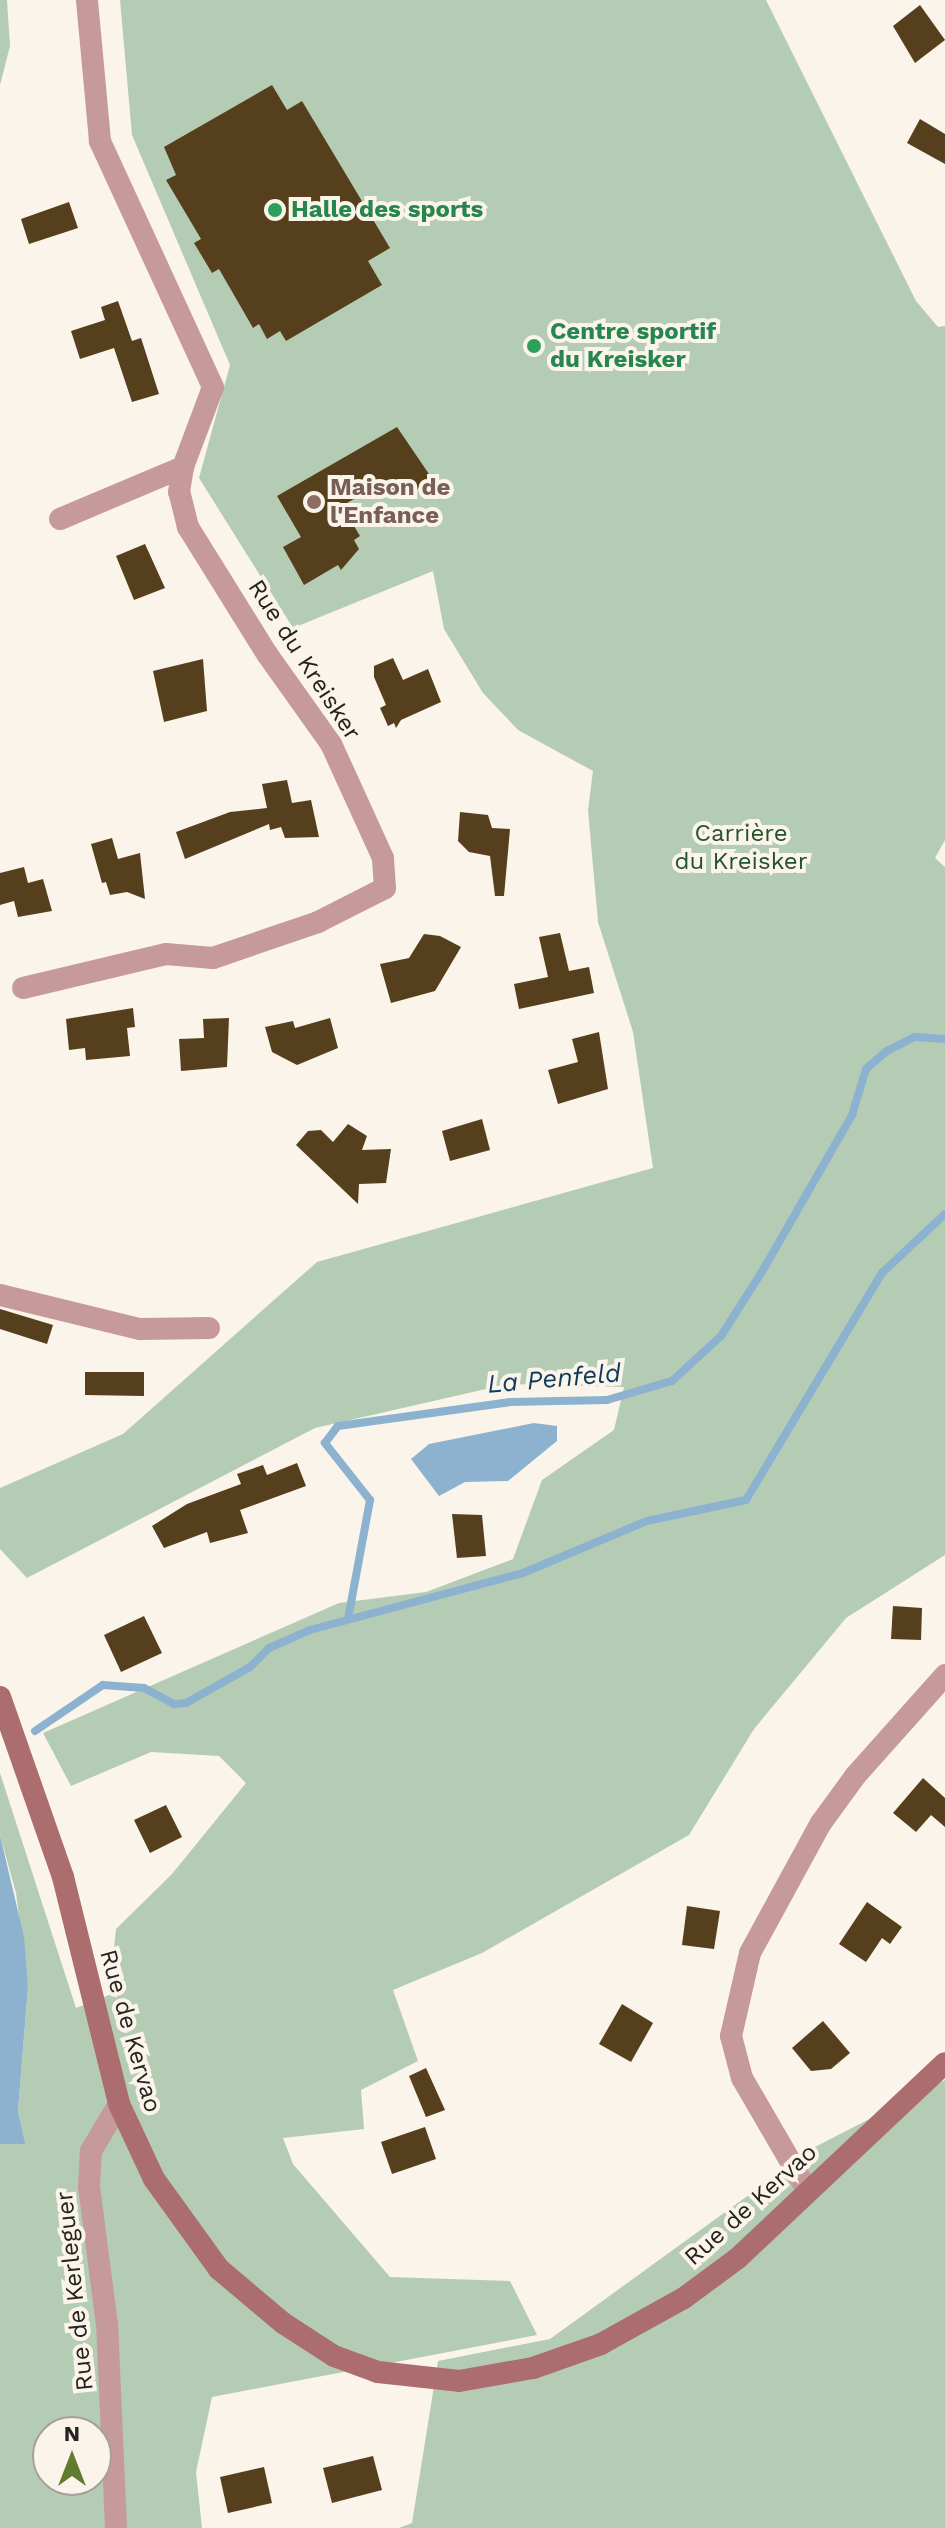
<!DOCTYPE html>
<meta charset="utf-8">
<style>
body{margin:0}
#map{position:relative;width:945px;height:2528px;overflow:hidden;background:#fbf4ea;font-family:"Work Sans",sans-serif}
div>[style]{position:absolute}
.green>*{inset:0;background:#b4ccb4}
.water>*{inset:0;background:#8cb2cf}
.stream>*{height:8px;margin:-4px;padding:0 4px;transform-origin:4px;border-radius:4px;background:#8cb2cf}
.building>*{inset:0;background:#563f1d}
.minor>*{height:22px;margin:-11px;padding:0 11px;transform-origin:11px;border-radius:11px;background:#c69a9a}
.secondary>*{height:22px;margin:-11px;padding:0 11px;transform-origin:11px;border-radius:11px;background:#ac6d6f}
.dots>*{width:22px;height:22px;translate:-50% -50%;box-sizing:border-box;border:4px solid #fbf4ea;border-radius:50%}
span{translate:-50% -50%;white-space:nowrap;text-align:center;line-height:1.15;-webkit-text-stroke:8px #fbf4ea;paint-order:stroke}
.leisure-label{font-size:24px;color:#27864d;font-weight:700}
.left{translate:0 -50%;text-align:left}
.education-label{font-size:24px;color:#785e54;font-weight:700}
.street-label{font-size:24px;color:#25231f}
.park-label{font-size:24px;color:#235327}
.water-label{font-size:26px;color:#0d3b59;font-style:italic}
.north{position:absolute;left:32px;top:2416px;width:80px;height:80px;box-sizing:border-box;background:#fbf4ea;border:2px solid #a5a099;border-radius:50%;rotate:0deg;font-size:22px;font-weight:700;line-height:32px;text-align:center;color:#25231f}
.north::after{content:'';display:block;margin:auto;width:28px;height:36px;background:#617b2f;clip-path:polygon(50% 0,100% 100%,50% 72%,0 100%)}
</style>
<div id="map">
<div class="green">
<i style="clip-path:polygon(0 0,7px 0,10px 46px,0 85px)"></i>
<i style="clip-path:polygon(evenodd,120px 0,766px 0,916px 301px,938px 327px,945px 326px,945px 840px,935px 858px,945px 867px,945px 1555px,846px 1618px,754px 1729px,689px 1835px,482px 1953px,393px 1990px,418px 2061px,361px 2090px,364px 2129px,283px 2138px,293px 2164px,390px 2277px,510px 2281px,537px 2335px,212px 2397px,196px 2472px,202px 2528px,0 2528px,0 2144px,24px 2143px,18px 2111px,28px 1987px,16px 1893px,0 1835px,0 1773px,76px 2008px,109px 1995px,116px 1929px,172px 1874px,246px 1783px,219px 1756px,151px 1752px,71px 1786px,43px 1733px,339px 1603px,426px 1592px,513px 1559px,542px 1480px,614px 1430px,624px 1387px,508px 1384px,315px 1428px,27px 1578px,0 1549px,0 1488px,123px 1434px,317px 1262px,653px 1168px,633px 1032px,598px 922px,588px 810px,593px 771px,518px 730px,483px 693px,444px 629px,433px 571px,293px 628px,199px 478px,230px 365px,132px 135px,120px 0,48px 2432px,96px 2432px,96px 2480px,48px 2480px,48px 2432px)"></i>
<i style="clip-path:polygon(945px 2080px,945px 2528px,399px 2528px,412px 2523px,438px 2361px,550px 2339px,815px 2147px)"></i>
</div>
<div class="water">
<i style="clip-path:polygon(534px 1423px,557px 1426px,557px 1441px,508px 1481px,465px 1482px,439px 1496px,411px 1459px,429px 1444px)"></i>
<i style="clip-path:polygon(0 1835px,24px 1937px,28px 1987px,18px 2111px,25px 2144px,0 2144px)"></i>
</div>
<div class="stream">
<i style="left:348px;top:1619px;width:121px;rotate:-79.5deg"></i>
<i style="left:370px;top:1500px;width:73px;rotate:-128.3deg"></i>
<i style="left:325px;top:1443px;width:21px;rotate:-53deg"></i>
<i style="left:338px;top:1426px;width:174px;rotate:-7.9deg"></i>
<i style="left:510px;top:1402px;width:97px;rotate:-1.2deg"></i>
<i style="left:607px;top:1400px;width:68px;rotate:-16.3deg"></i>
<i style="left:672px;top:1381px;width:67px;rotate:-42.6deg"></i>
<i style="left:721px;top:1336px;width:78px;rotate:-57.5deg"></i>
<i style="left:763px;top:1270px;width:179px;rotate:-60.1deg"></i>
<i style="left:852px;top:1115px;width:48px;rotate:-73.1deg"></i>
<i style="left:866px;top:1069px;width:28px;rotate:-41deg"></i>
<i style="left:887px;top:1051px;width:31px;rotate:-27deg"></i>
<i style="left:915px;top:1037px;width:30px;rotate:4deg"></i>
<i style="left:35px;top:1731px;width:82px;rotate:-34.1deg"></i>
<i style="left:103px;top:1685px;width:41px;rotate:4.2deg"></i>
<i style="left:144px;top:1688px;width:34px;rotate:28deg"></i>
<i style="left:174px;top:1704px;width:12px;rotate:-5deg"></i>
<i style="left:186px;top:1703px;width:73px;rotate:-29.4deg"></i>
<i style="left:250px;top:1667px;width:27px;rotate:-45deg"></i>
<i style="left:269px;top:1648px;width:45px;rotate:-23.7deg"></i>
<i style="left:310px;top:1630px;width:220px;rotate:-15deg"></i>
<i style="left:523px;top:1573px;width:134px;rotate:-22.8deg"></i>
<i style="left:647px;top:1521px;width:101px;rotate:-12deg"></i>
<i style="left:746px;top:1500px;width:265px;rotate:-59.1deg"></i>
<i style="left:882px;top:1273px;width:86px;rotate:-43.1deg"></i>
</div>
<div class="building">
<i style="clip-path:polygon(920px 5px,945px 40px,915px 63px,893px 26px)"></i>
<i style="clip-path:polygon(272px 85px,287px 110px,302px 101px,390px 248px,368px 261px,382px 285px,286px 341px,280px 331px,267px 339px,259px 324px,253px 328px,219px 269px,212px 273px,194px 243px,201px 239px,166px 180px,176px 175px,164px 147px)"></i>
<i style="clip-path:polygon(920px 119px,945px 134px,945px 164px,907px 143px)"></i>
<i style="clip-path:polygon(69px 202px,78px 228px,29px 244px,21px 219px)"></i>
<i style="clip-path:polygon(118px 301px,132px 341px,141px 338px,159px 394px,132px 402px,114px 348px,80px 359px,71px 331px,105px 320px,101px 307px)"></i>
<i style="clip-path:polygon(397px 427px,433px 480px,400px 499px,386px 480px,342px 506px,360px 536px,354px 540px,359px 549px,341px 570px,338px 565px,304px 585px,283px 547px,301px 537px,277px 496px)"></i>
<i style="clip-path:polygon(145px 544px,165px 588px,134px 600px,116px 556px)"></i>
<i style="clip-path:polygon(393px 658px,403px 680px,428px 669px,441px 702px,401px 720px,396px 728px,394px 723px,388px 726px,380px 708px,386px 705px,374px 677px,374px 666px)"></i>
<i style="clip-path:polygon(203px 659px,207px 711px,164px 722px,153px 671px)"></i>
<i style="clip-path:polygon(287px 780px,292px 803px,311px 800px,319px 837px,285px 838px,281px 827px,270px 830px,269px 824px,185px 859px,176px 832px,230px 812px,267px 808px,262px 784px)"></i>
<i style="clip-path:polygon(460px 812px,488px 815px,492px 828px,510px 829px,504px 896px,495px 896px,490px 856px,469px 852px,458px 841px)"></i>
<i style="clip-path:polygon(112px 838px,118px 859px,140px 853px,145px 899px,127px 892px,110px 895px,106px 882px,102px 883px,91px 844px)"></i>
<i style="clip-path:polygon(24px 867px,28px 883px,43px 879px,52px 911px,18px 917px,14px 901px,0 905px,0 873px)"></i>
<i style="clip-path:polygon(560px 933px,569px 971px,589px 967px,594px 993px,519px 1009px,514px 984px,548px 977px,539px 937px)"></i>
<i style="clip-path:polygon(424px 934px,440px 936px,461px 947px,435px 991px,391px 1003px,380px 964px,409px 958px)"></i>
<i style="clip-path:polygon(133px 1008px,135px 1027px,127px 1028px,130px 1056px,86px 1060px,85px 1048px,69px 1050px,66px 1019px)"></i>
<i style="clip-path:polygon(229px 1018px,227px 1067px,181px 1071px,179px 1039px,204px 1038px,203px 1019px)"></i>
<i style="clip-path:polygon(330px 1018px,338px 1048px,297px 1065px,272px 1052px,265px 1027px,293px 1021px,295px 1028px)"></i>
<i style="clip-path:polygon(599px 1032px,608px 1089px,558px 1104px,548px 1070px,578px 1062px,572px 1039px)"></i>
<i style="clip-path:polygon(482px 1119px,490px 1150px,450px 1161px,442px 1131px)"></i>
<i style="clip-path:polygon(348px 1124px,367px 1136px,362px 1150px,391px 1149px,386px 1183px,359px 1184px,358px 1204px,296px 1145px,308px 1131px,321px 1130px,333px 1142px)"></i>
<i style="clip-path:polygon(0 1309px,53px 1325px,47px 1344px,0 1329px)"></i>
<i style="clip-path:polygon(85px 1372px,144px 1372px,144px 1396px,85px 1395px)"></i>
<i style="clip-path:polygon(297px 1463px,306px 1486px,240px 1510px,248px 1533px,210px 1543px,207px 1532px,164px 1548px,152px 1526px,187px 1504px,241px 1484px,237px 1474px,263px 1465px,267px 1475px)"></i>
<i style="clip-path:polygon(452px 1514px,482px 1515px,486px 1556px,457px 1558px)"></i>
<i style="clip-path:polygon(893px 1606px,922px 1608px,921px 1640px,891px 1639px)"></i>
<i style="clip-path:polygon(144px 1616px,162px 1653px,121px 1672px,104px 1635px)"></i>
<i style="clip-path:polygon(923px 1778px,945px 1798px,945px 1827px,931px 1815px,916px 1832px,893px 1813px)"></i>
<i style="clip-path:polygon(166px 1805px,182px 1837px,150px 1853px,134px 1820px)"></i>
<i style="clip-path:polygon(867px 1902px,902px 1927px,890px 1944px,882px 1938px,866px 1962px,839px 1944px)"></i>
<i style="clip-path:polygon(687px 1906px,720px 1911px,714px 1949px,682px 1945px)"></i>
<i style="clip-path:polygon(622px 2004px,653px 2023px,631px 2062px,599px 2044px)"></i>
<i style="clip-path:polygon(823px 2021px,850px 2053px,831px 2069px,811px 2071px,792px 2048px)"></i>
<i style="clip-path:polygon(426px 2068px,445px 2110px,426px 2117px,409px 2076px)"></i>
<i style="clip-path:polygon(425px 2127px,436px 2159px,392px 2174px,381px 2142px)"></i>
<i style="clip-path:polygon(373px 2456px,382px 2490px,332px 2503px,323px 2468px)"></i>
<i style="clip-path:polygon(264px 2467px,272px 2503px,228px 2513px,220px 2477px)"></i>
</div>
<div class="minor">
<i style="left:60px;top:519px;width:134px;rotate:-22.9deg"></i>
<i style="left:23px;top:988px;width:147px;rotate:-13.4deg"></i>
<i style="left:166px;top:954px;width:47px;rotate:4.9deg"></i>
<i style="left:213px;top:958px;width:111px;rotate:-18.9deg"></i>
<i style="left:318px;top:922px;width:75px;rotate:-26.9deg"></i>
<i style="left:385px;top:888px;width:30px;rotate:-94deg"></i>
<i style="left:383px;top:858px;width:125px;rotate:-114.5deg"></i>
<i style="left:331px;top:744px;width:110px;rotate:-125.4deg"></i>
<i style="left:267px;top:654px;width:150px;rotate:-121.9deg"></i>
<i style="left:188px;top:527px;width:36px;rotate:-104deg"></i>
<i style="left:179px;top:492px;width:25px;rotate:-81deg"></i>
<i style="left:183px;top:467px;width:85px;rotate:-69.4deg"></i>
<i style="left:213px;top:387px;width:271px;rotate:-114.7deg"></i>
<i style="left:100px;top:141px;width:142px;rotate:-95.3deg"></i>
<i style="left:0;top:1295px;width:144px;rotate:13.7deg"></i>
<i style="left:140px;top:1329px;width:69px;rotate:-0.8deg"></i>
<i style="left:807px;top:2190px;width:129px;rotate:-120.1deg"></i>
<i style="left:742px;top:2078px;width:43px;rotate:-104.7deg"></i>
<i style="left:731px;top:2036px;width:85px;rotate:-77.1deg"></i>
<i style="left:750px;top:1953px;width:148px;rotate:-61.4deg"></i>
<i style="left:821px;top:1823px;width:59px;rotate:-53.9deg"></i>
<i style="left:856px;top:1775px;width:134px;rotate:-48.3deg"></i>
<i style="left:116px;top:2528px;width:203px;rotate:-92.5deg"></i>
<i style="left:107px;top:2325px;width:139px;rotate:-97.4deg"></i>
<i style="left:89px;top:2187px;width:36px;rotate:-87deg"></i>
<i style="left:91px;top:2151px;width:55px;rotate:-59.2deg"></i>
</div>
<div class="secondary">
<i style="left:0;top:1697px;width:191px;rotate:70.7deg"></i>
<i style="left:63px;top:1877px;width:234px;rotate:76.1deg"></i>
<i style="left:119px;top:2104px;width:83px;rotate:65deg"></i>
<i style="left:154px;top:2179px;width:111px;rotate:54.2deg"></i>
<i style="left:219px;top:2269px;width:84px;rotate:40.2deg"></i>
<i style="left:283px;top:2323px;width:61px;rotate:32.9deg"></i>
<i style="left:334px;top:2356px;width:47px;rotate:20deg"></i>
<i style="left:378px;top:2372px;width:81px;rotate:6.3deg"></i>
<i style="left:459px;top:2381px;width:75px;rotate:-10deg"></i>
<i style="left:533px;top:2368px;width:72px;rotate:-19.4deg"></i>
<i style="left:601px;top:2344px;width:95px;rotate:-29deg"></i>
<i style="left:684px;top:2298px;width:67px;rotate:-36.5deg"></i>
<i style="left:738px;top:2258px;width:284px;rotate:-43.3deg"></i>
</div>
<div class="dots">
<i style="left:275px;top:210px;background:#2e9e5b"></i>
<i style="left:534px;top:346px;background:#2e9e5b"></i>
<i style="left:314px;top:502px;background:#8d6e63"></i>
</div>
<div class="leisure-label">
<span class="left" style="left:291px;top:210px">Halle des sports</span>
<span class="left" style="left:550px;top:346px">Centre sportif<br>du Kreisker</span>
</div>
<div class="education-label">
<span class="left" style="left:330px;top:502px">Maison de<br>l'Enfance</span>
</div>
<div class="street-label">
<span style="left:304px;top:660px;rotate:57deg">Rue du Kreisker</span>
<span style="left:130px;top:2031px;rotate:74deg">Rue de Kervao</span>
<span style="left:751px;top:2205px;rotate:-42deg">Rue de Kervao</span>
<span style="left:75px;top:2291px;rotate:-96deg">Rue de Kerleguer</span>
</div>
<div class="park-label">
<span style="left:741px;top:848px">Carrière<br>du Kreisker</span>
</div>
<div class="water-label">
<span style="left:554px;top:1379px;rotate:-5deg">La Penfeld</span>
</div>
<div class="north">N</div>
</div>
